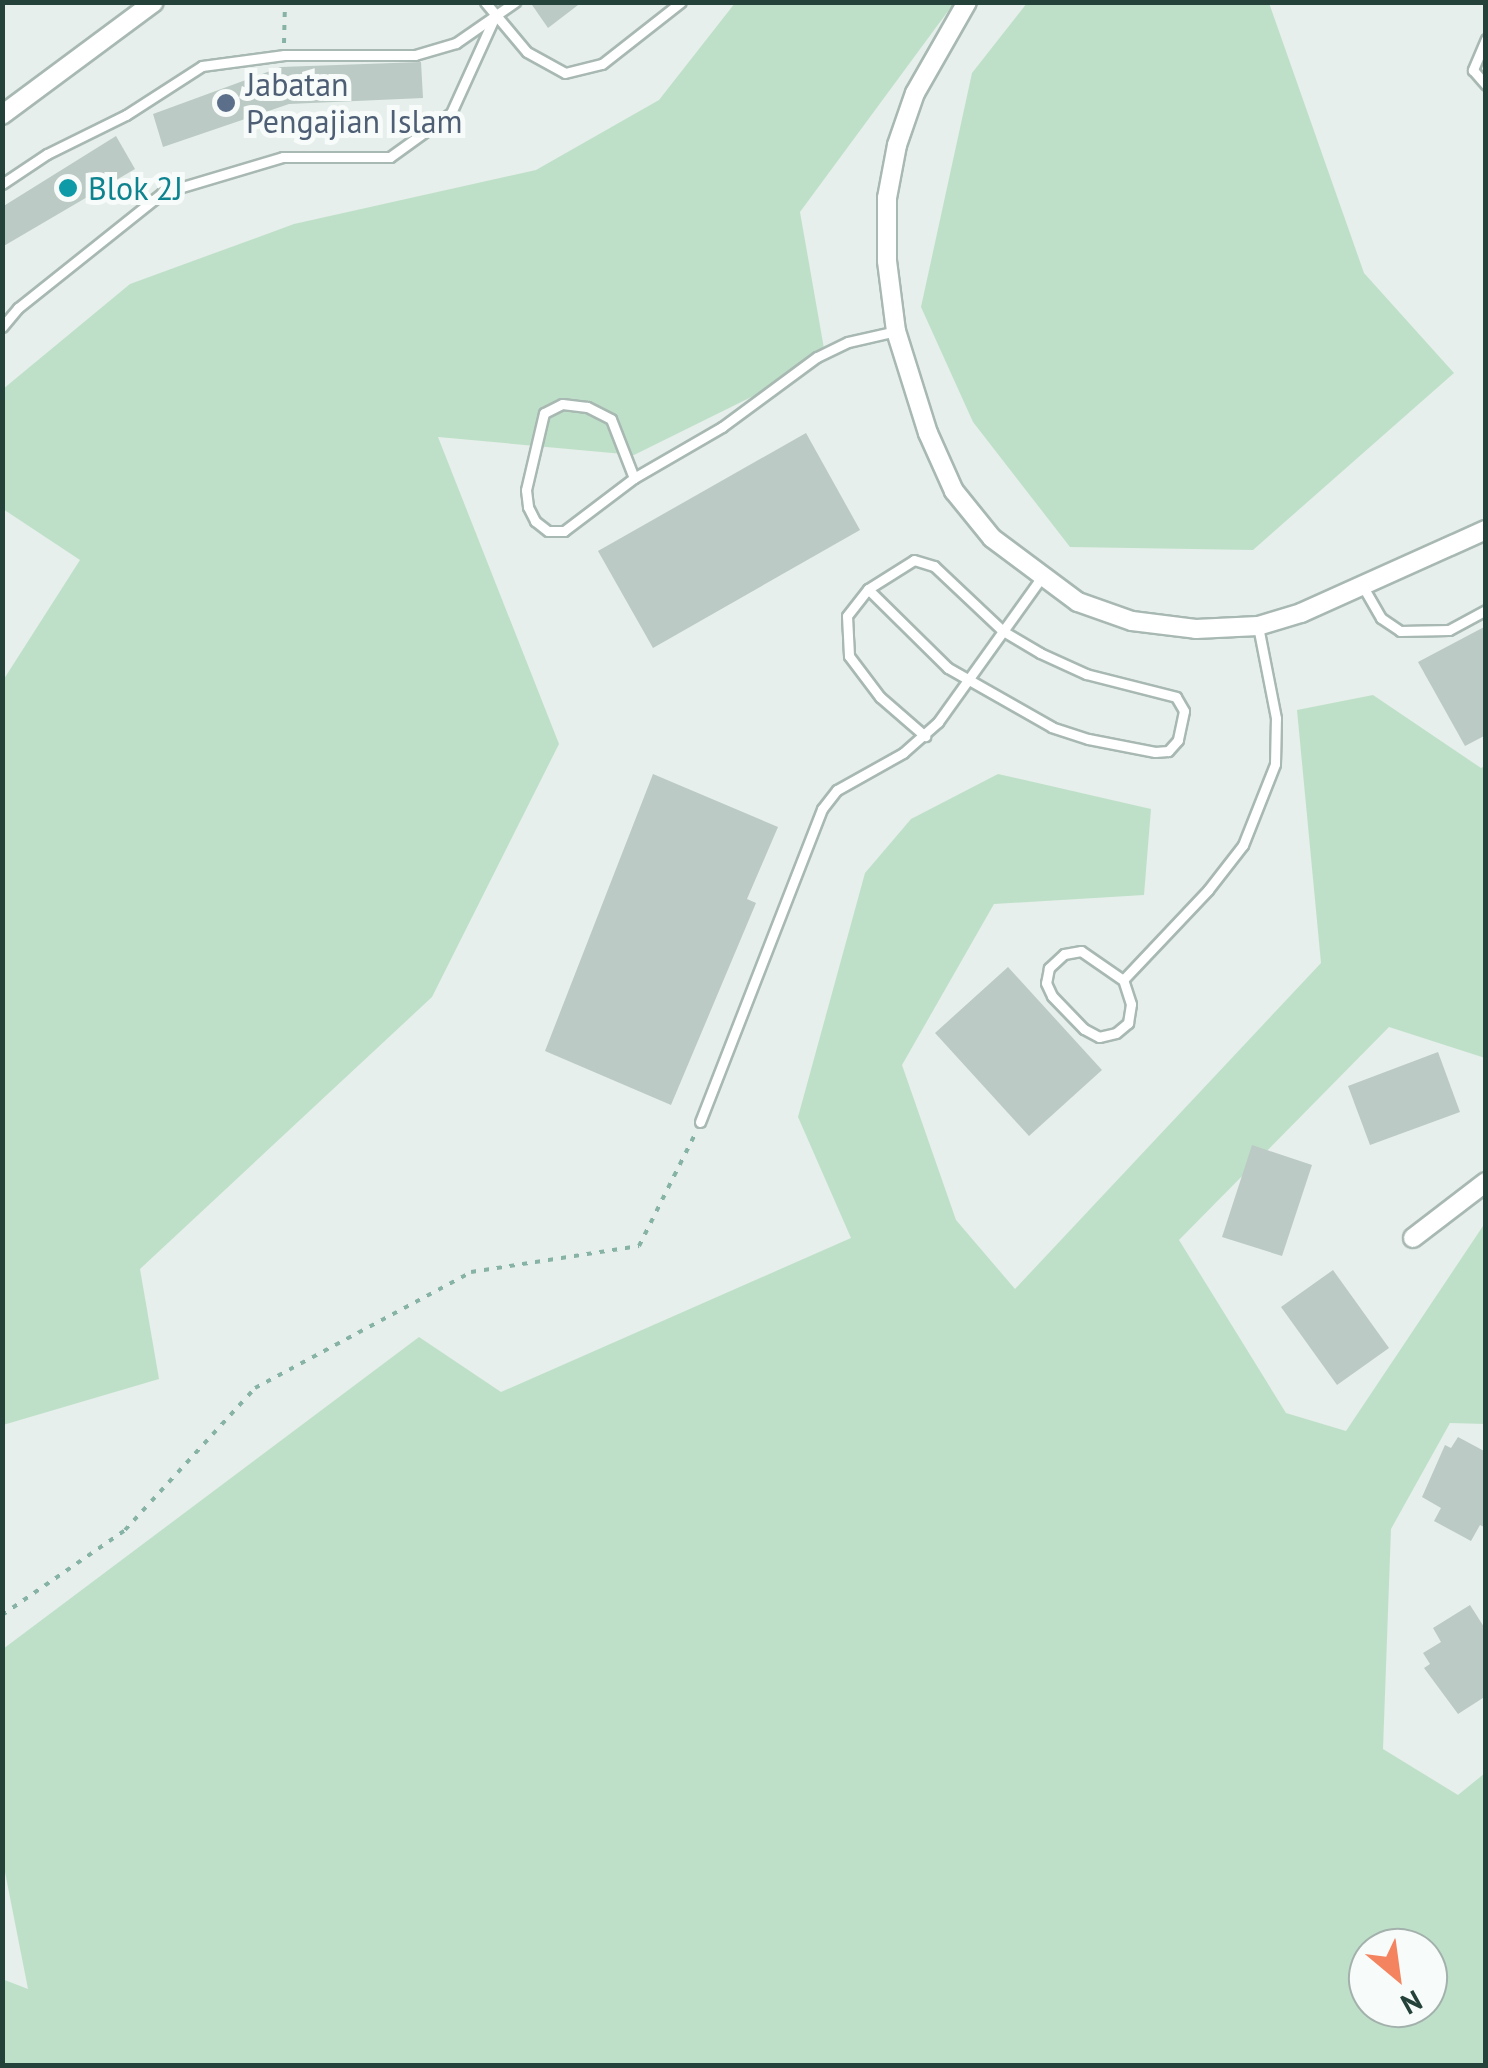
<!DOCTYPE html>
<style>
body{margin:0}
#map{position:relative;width:1488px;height:2068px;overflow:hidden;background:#e6efeb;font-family:"PT Sans",sans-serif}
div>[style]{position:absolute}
.green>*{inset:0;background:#bfe0c8}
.building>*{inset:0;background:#bbcac4}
.path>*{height:4px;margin-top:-2px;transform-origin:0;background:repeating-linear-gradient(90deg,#86b3a5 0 5px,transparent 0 13px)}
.roads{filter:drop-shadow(2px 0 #a8b8b2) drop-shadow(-2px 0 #a8b8b2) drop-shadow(0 2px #a8b8b2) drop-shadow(0 -2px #a8b8b2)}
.lane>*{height:9px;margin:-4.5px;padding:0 4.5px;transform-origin:4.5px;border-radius:4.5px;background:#fff}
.street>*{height:18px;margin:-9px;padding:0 9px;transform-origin:9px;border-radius:9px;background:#fff}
.dots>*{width:28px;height:28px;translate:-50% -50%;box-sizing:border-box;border:5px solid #f7fbf9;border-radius:50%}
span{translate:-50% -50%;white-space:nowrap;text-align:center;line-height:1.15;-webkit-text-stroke:10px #f7fbf9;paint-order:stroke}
.service-label{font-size:32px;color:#4e5e75}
.left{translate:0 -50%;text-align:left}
.culture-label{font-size:32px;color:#0d838f}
.frame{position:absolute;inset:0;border:5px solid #24423a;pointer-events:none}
.north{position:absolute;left:1348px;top:1928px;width:100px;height:100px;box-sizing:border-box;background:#f7fbf9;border:2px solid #a3b1ad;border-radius:50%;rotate:151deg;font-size:28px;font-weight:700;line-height:40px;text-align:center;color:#24423a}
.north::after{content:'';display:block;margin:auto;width:35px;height:45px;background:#f4845f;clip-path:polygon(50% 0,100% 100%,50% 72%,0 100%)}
</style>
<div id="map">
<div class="green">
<i style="clip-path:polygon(735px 3px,954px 3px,800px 212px,826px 360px,634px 455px,438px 437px,559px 744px,432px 997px,140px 1269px,159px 1379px,3px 1425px,2px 682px,80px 560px,3px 509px,3px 389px,130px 284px,294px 224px,536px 170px,659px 100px)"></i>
<i style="clip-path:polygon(1027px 3px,1269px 3px,1364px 273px,1454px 373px,1253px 550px,1070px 547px,973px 422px,921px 307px,972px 73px)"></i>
<i style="clip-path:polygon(evenodd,1373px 695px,1481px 768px,1485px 766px,1485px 1058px,1389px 1027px,1179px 1240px,1286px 1413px,1346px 1431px,1485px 1223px,1485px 1424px,1450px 1423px,1391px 1529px,1383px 1749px,1458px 1795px,1485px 1773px,1485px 2065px,3px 2065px,2px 1979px,28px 1989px,3px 1862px,3px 1649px,419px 1337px,501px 1392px,851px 1238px,798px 1117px,865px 873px,911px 819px,998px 774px,1151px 809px,1144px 895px,994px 904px,902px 1065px,956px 1220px,1015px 1289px,1321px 963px,1297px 710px,1373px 695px,1368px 1948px,1428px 1948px,1428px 2008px,1368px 2008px,1368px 1948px)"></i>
</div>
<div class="building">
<i style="clip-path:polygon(530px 2px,582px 2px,548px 28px)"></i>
<i style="clip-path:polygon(421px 62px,423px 98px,289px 104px,163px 147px,153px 114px,281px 67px)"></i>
<i style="clip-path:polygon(116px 136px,135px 169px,2px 247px,2px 207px)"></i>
<i style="clip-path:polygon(806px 433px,860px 530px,653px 648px,598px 551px)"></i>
<i style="clip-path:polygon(1486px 626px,1486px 735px,1465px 746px,1418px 662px)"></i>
<i style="clip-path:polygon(653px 774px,778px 827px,747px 899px,756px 903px,671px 1105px,545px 1051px)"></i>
<i style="clip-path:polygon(1008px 967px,1102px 1070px,1029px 1136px,935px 1033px)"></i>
<i style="clip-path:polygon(1438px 1052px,1460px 1112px,1370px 1145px,1348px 1086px)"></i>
<i style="clip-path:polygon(1252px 1145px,1312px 1165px,1282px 1256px,1222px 1237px)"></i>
<i style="clip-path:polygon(1333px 1270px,1389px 1348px,1337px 1385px,1281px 1307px)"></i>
<i style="clip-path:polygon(1458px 1437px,1486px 1452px,1486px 1528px,1480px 1525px,1471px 1541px,1434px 1521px,1441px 1508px,1422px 1497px,1445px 1445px,1451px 1448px)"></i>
<i style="clip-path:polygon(1470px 1605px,1486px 1630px,1486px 1696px,1458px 1714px,1424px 1668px,1430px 1664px,1423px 1653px,1441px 1642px,1433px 1628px)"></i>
</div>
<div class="path">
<i style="left:284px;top:43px;width:41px;rotate:-88.6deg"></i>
<i style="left:2px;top:1615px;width:150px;rotate:-34.6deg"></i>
<i style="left:125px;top:1530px;width:193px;rotate:-47.5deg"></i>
<i style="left:255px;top:1388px;width:245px;rotate:-28.2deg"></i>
<i style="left:471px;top:1272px;width:170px;rotate:-8.8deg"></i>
<i style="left:639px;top:1246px;width:123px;rotate:-63.4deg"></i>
</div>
<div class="roads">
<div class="lane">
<i style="left:485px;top:2px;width:65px;rotate:50deg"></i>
<i style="left:527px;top:52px;width:43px;rotate:28.9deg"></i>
<i style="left:565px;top:73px;width:38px;rotate:-14deg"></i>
<i style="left:602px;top:64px;width:100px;rotate:-38.1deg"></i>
<i style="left:1486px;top:39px;width:34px;rotate:113deg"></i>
<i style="left:1473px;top:70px;width:20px;rotate:49deg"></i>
<i style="left:2px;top:184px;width:54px;rotate:-33.7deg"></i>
<i style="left:47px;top:154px;width:88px;rotate:-26.3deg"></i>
<i style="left:126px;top:115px;width:90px;rotate:-32.8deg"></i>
<i style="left:202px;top:66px;width:83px;rotate:-7.6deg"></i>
<i style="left:284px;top:55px;width:131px"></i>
<i style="left:415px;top:55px;width:43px;rotate:-16.3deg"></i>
<i style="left:456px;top:43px;width:72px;rotate:-34.8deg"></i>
<i style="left:2px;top:327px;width:25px;rotate:-50deg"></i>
<i style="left:18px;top:308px;width:184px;rotate:-38.6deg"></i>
<i style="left:162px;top:193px;width:126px;rotate:-16.6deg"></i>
<i style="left:283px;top:157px;width:107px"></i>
<i style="left:390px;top:157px;width:75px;rotate:-35.8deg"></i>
<i style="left:451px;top:113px;width:104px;rotate:-65.6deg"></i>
<i style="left:634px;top:478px;width:63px;rotate:-111.3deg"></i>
<i style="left:611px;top:419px;width:27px;rotate:-153deg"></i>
<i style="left:587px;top:407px;width:25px;rotate:-173deg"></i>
<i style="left:562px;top:404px;width:20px;rotate:153deg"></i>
<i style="left:544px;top:413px;width:79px;rotate:103.2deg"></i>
<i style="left:526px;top:490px;width:17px;rotate:83deg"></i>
<i style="left:528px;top:507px;width:16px;rotate:63deg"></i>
<i style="left:535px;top:521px;width:16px;rotate:38deg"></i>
<i style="left:548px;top:531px;width:16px"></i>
<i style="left:564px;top:531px;width:88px;rotate:-37.1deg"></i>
<i style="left:634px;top:478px;width:102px;rotate:-30.1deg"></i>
<i style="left:722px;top:427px;width:118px;rotate:-36.4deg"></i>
<i style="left:817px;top:357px;width:34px;rotate:-26deg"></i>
<i style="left:848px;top:342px;width:49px;rotate:-12.9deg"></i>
<i style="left:914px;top:560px;width:21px;rotate:17deg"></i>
<i style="left:934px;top:566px;width:95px;rotate:43.3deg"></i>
<i style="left:1003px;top:631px;width:43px;rotate:30.7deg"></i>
<i style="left:1040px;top:653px;width:51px;rotate:24.5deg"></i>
<i style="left:1086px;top:674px;width:93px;rotate:14.3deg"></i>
<i style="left:1176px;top:697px;width:16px;rotate:60deg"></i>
<i style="left:1184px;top:711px;width:30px;rotate:102deg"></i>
<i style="left:1178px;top:740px;width:15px;rotate:132deg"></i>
<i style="left:1168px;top:751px;width:13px;rotate:176deg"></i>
<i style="left:1155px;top:752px;width:68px;rotate:-169deg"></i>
<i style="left:1088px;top:739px;width:38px;rotate:-162deg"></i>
<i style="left:1052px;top:727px;width:120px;rotate:-150.4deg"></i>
<i style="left:948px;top:668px;width:112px;rotate:-135.4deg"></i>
<i style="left:868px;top:589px;width:54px;rotate:-32.2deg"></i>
<i style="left:1362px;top:585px;width:38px;rotate:60deg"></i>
<i style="left:1381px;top:618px;width:23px;rotate:34deg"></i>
<i style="left:1400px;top:631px;width:49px;rotate:-1.2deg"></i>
<i style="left:1449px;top:630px;width:42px;rotate:-28.4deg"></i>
<i style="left:868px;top:589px;width:34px;rotate:128deg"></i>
<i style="left:847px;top:616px;width:40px;rotate:87.1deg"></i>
<i style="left:849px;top:656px;width:51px;rotate:52.9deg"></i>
<i style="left:880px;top:697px;width:60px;rotate:40.9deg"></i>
<i style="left:1123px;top:980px;width:51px;rotate:-145.4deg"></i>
<i style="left:1081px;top:951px;width:17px;rotate:170deg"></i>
<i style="left:1064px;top:954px;width:21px;rotate:137deg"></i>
<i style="left:1049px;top:968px;width:15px;rotate:101deg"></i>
<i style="left:1046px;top:983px;width:14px;rotate:65deg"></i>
<i style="left:1052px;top:996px;width:46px;rotate:45.9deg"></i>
<i style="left:1084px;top:1029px;width:17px;rotate:28deg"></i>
<i style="left:1099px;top:1037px;width:17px;rotate:-13deg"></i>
<i style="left:1116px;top:1033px;width:16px;rotate:-40deg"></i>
<i style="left:1128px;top:1023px;width:19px;rotate:-81deg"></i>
<i style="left:1131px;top:1004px;width:25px;rotate:-108deg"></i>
<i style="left:1123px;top:980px;width:124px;rotate:-46.6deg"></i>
<i style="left:1208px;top:890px;width:57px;rotate:-52.1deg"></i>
<i style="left:1243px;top:845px;width:87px;rotate:-68.4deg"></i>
<i style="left:1275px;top:764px;width:46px;rotate:-88.8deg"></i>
<i style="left:1276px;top:718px;width:94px;rotate:-101.1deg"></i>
<i style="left:700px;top:1122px;width:336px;rotate:-68.7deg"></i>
<i style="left:822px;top:809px;width:24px;rotate:-52deg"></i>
<i style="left:837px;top:790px;width:76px;rotate:-29.3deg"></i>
<i style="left:903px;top:753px;width:47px;rotate:-41.5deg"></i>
<i style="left:938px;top:722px;width:177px;rotate:-54.4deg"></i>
</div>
<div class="street">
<i style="left:967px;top:2px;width:105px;rotate:119.7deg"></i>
<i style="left:915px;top:93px;width:55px;rotate:109.1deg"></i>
<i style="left:897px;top:145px;width:54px;rotate:100.7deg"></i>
<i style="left:887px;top:198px;width:63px;rotate:90deg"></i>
<i style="left:887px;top:261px;width:71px;rotate:82.7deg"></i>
<i style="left:896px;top:331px;width:107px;rotate:72.6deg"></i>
<i style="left:928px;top:433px;width:64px;rotate:65.9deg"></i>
<i style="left:954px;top:491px;width:60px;rotate:51deg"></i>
<i style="left:992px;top:538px;width:107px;rotate:36.7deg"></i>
<i style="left:1078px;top:602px;width:57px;rotate:19.4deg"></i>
<i style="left:1132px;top:621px;width:64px;rotate:7.1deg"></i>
<i style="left:1196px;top:629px;width:62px;rotate:-2.8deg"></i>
<i style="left:1258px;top:626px;width:45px;rotate:-16.8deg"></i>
<i style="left:1301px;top:613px;width:203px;rotate:-24.2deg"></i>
<i style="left:2px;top:115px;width:189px;rotate:-36.6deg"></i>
<i style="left:1413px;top:1238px;width:92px;rotate:-37.5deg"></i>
</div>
</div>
<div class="dots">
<i style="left:226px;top:103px;background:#5c6f8a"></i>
<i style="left:68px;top:188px;background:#0f9aa8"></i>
</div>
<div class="service-label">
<span class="left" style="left:246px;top:103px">Jabatan<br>Pengajian Islam</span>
</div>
<div class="culture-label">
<span class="left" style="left:88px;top:188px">Blok 2J</span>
</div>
<div class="frame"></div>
<div class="north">N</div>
</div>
